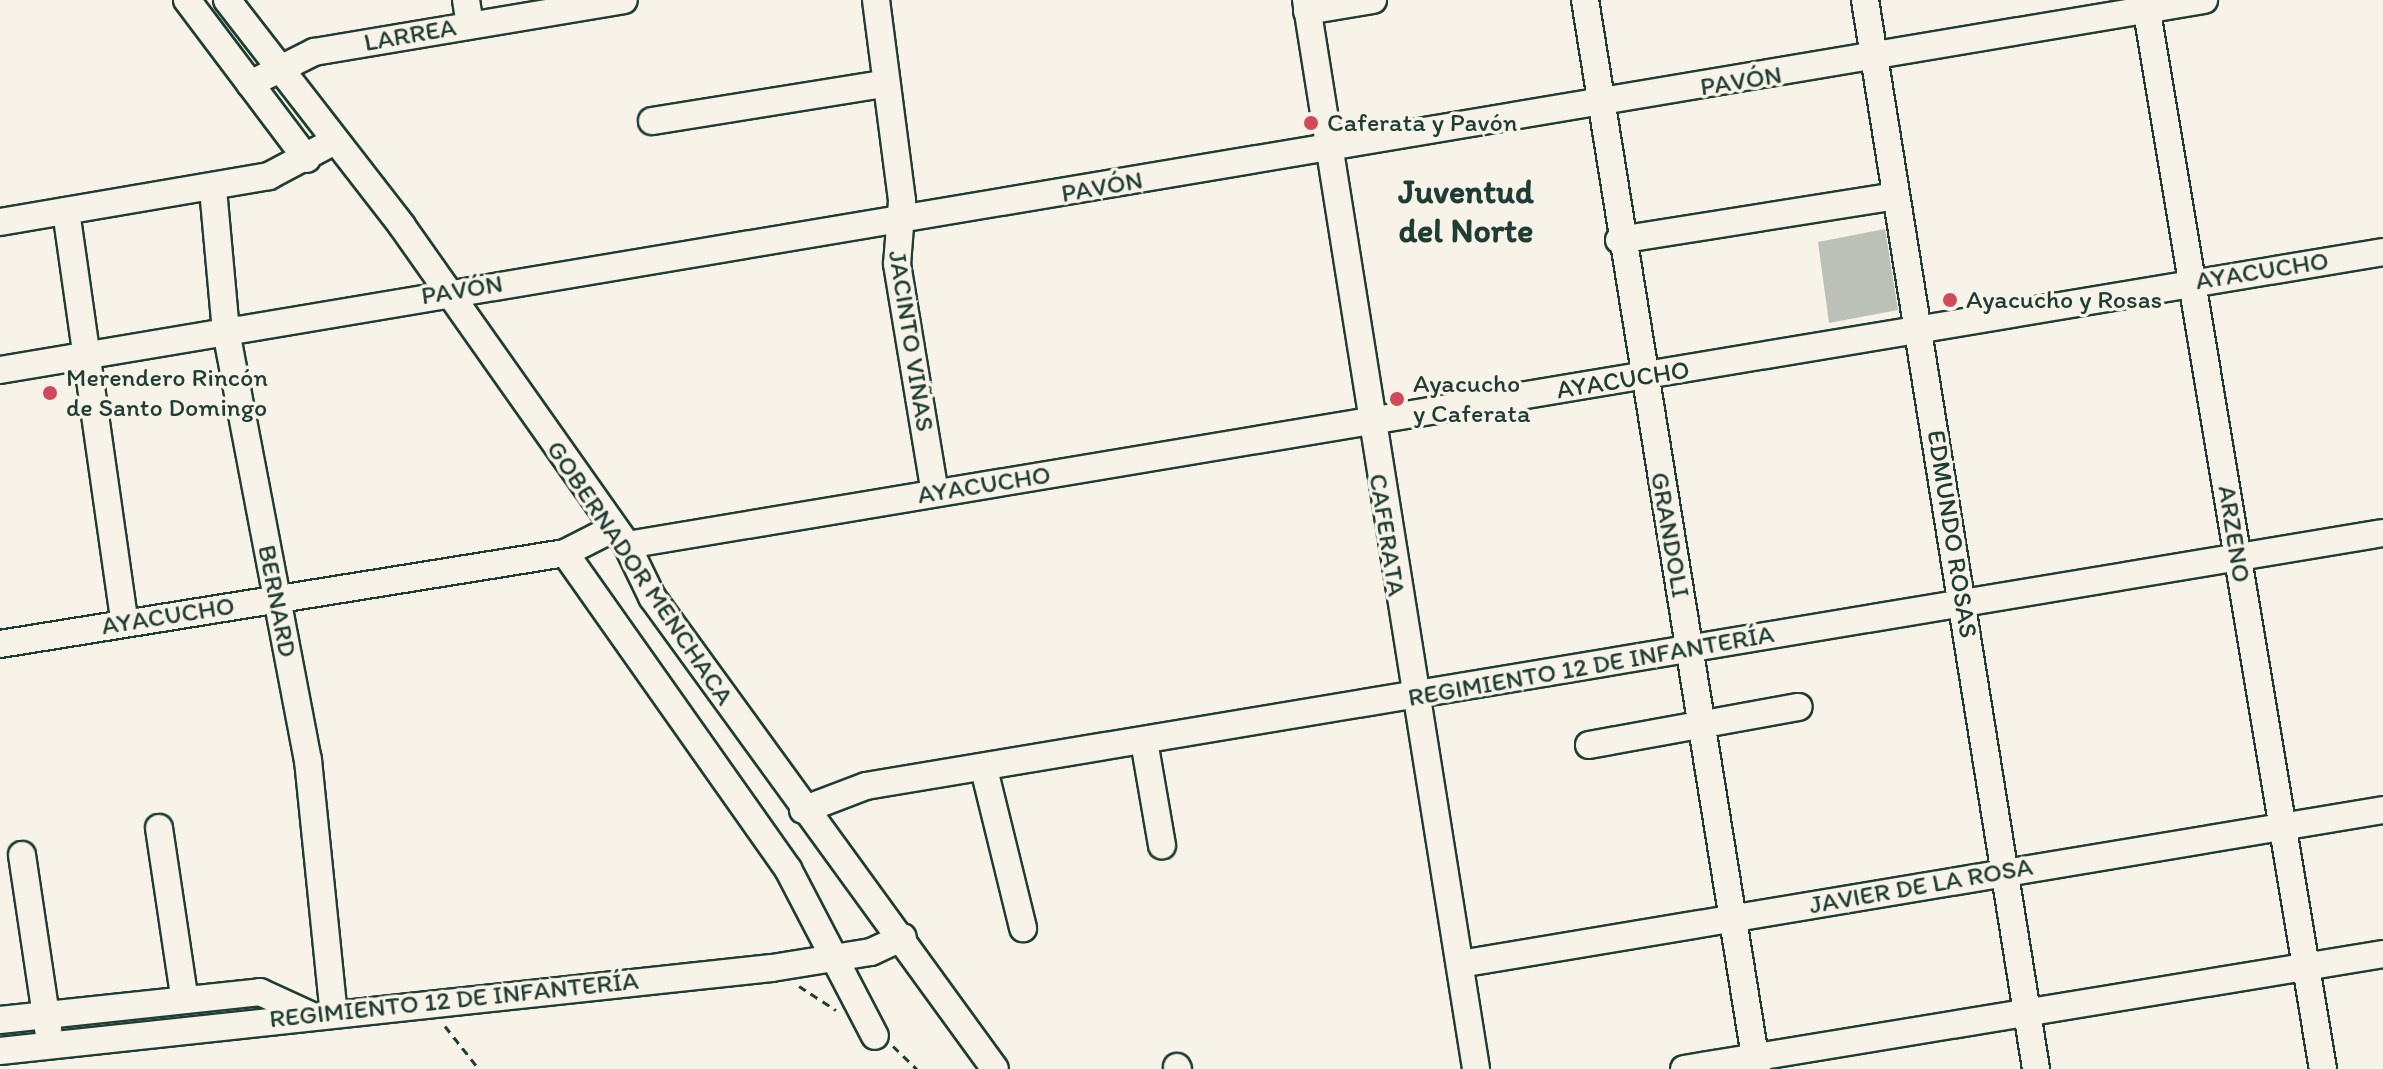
<!DOCTYPE html>
<meta charset="utf-8">
<style>
body{margin:0}
#map{position:relative;width:2383px;height:1069px;overflow:hidden;background:#f7f3e8;font-family:Itim,sans-serif}
div>[style]{position:absolute}
.building>*{inset:0;background:#bbc1b6}
.path>*{height:3px;margin-top:-1.5px;transform-origin:0;background:repeating-linear-gradient(90deg,#1f3d34 0 8px,transparent 0 14px)}
.roads{filter:drop-shadow(2px 0 #1f3d34) drop-shadow(-2px 0 #1f3d34) drop-shadow(0 2px #1f3d34) drop-shadow(0 -2px #1f3d34)}
.minor>*{height:26px;margin:-13px;padding:0 13px;transform-origin:13px;border-radius:13px;background:#f7f3e8}
.dots>*{width:22px;height:22px;translate:-50% -50%;box-sizing:border-box;border:4px solid #f7f3e8;border-radius:50%}
span{translate:-50% -50%;white-space:nowrap;text-align:center;line-height:1.15;-webkit-text-stroke:7px #f7f3e8;paint-order:stroke}
.street-label{font-size:26px;color:#1f3d34}
.poi-label{font-size:26px;color:#1f3d34}
.left{translate:0 -50%;text-align:left}
.district-label{font-size:34px;color:#1f3d34;font-weight:700}
</style>
<div id="map">
<div class="building">
<i style="clip-path:polygon(1885px 229px,1898px 310px,1829px 323px,1818px 242px)"></i>
</div>
<div class="path">
<i style="left:799px;top:986px;width:44px;rotate:33deg"></i>
<i style="left:445px;top:1026px;width:55px;rotate:51.7deg"></i>
<i style="left:893px;top:1046px;width:33px;rotate:44deg"></i>
</div>
<div class="roads">
<div class="minor">
<i style="left:187px;top:0;width:199px;rotate:53deg"></i>
<i style="left:227px;top:0;width:286px;rotate:52.2deg"></i>
<i style="left:402px;top:226px;width:390px;rotate:54.8deg"></i>
<i style="left:627px;top:545px;width:58px;rotate:64.3deg"></i>
<i style="left:652px;top:597px;width:583px;rotate:53.99deg"></i>
<i style="left:466px;top:0;width:24px;rotate:81deg"></i>
<i style="left:876px;top:0;width:203px;rotate:82.6deg"></i>
<i style="left:902px;top:201px;width:63px;rotate:94.5deg"></i>
<i style="left:897px;top:264px;width:232px;rotate:80.6deg"></i>
<i style="left:1306px;top:0;width:1082px;rotate:80.96deg"></i>
<i style="left:1585px;top:0;width:1083px;rotate:80.86deg"></i>
<i style="left:1865px;top:0;width:1083px;rotate:80.91deg"></i>
<i style="left:2145px;top:0;width:1084px;rotate:80.55deg"></i>
<i style="left:1307px;top:11px;width:67px;rotate:-9.5deg"></i>
<i style="left:250px;top:84px;width:72px;rotate:-26.6deg"></i>
<i style="left:314px;top:52px;width:314px;rotate:-9.5deg"></i>
<i style="left:652px;top:121px;width:234px;rotate:-9.1deg"></i>
<i style="left:213px;top:189px;width:143px;rotate:84.8deg"></i>
<i style="left:226px;top:331px;width:437px;rotate:79.2deg"></i>
<i style="left:308px;top:760px;width:255px;rotate:84.2deg"></i>
<i style="left:66px;top:211px;width:416px;rotate:81.9deg"></i>
<i style="left:0;top:222px;width:273px;rotate:-9.7deg"></i>
<i style="left:269px;top:176px;width:72px;rotate:-28deg"></i>
<i style="left:1619px;top:240px;width:280px;rotate:-9deg"></i>
<i style="left:0;top:370px;width:2235px;rotate:-9.53deg"></i>
<i style="left:627px;top:545px;width:1780px;rotate:-9.47deg"></i>
<i style="left:565px;top:553px;width:387px;rotate:54.8deg"></i>
<i style="left:788px;top:869px;width:188px;rotate:62.5deg"></i>
<i style="left:0;top:644px;width:572px;rotate:-9.15deg"></i>
<i style="left:565px;top:553px;width:55px;rotate:-27deg"></i>
<i style="left:1144px;top:741px;width:106px;rotate:80.2deg"></i>
<i style="left:1589px;top:745px;width:213px;rotate:-10.3deg"></i>
<i style="left:984px;top:769px;width:164px;rotate:76.2deg"></i>
<i style="left:803px;top:810px;width:67px;rotate:-20.9deg"></i>
<i style="left:866px;top:786px;width:1538px;rotate:-9.47deg"></i>
<i style="left:159px;top:828px;width:170px;rotate:81.5deg"></i>
<i style="left:22px;top:855px;width:177px;rotate:81.5deg"></i>
<i style="left:1460px;top:964px;width:936px;rotate:-9.47deg"></i>
<i style="left:0;top:1020px;width:262px;rotate:-6.1deg"></i>
<i style="left:260px;top:992px;width:57px;rotate:24.8deg"></i>
<i style="left:0;top:1051px;width:776px;rotate:-6.14deg"></i>
<i style="left:772px;top:968px;width:100px;rotate:-9.2deg"></i>
<i style="left:871px;top:952px;width:35px;rotate:-25deg"></i>
<i style="left:1177px;top:1067px;width:2px;rotate:63deg"></i>
<i style="left:1684px;top:1069px;width:708px;rotate:-9.34deg"></i>
</div>
</div>
<div class="dots">
<i style="left:1311px;top:123px;background:#d1495b"></i>
<i style="left:1950px;top:300px;background:#d1495b"></i>
<i style="left:50px;top:393px;background:#d1495b"></i>
<i style="left:1397px;top:399px;background:#d1495b"></i>
</div>
<div class="street-label">
<span style="left:410px;top:35px;rotate:-10deg">LARREA</span>
<span style="left:1741px;top:81px;rotate:-9deg">PAVÓN</span>
<span style="left:1102px;top:187px;rotate:-10deg">PAVÓN</span>
<span style="left:2262px;top:271px;rotate:-9deg">AYACUCHO</span>
<span style="left:462px;top:290px;rotate:-9deg">PAVÓN</span>
<span style="left:911px;top:341px;rotate:81deg">JACINTO VIÑAS</span>
<span style="left:1623px;top:380px;rotate:-9deg">AYACUCHO</span>
<span style="left:984px;top:485px;rotate:-9deg">AYACUCHO</span>
<span style="left:1952px;top:534px;rotate:81deg">EDMUNDO ROSAS</span>
<span style="left:2234px;top:534px;rotate:81deg">ARZENO</span>
<span style="left:1387px;top:535px;rotate:81deg">CAFERATA</span>
<span style="left:1670px;top:535px;rotate:80deg">GRANDOLI</span>
<span style="left:640px;top:573px;rotate:56deg">GOBERNADOR MENCHACA</span>
<span style="left:277px;top:601px;rotate:79deg">BERNARD</span>
<span style="left:168px;top:616px;rotate:-9deg">AYACUCHO</span>
<span style="left:1591px;top:666px;rotate:-10deg">REGIMIENTO 12 DE INFANTERÍA</span>
<span style="left:1921px;top:886px;rotate:-10deg">JAVIER DE LA ROSA</span>
<span style="left:454px;top:1000px;rotate:-6deg">REGIMIENTO 12 DE INFANTERÍA</span>
</div>
<div class="poi-label">
<span class="left" style="left:1327px;top:123px">Caferata y Pavón</span>
<span class="left" style="left:1966px;top:300px">Ayacucho y Rosas</span>
<span class="left" style="left:66px;top:393px">Merendero Rincón<br>de Santo Domingo</span>
<span class="left" style="left:1413px;top:399px">Ayacucho<br>y Caferata</span>
</div>
<div class="district-label">
<span style="left:1466px;top:211px">Juventud<br>del Norte</span>
</div>
</div>
